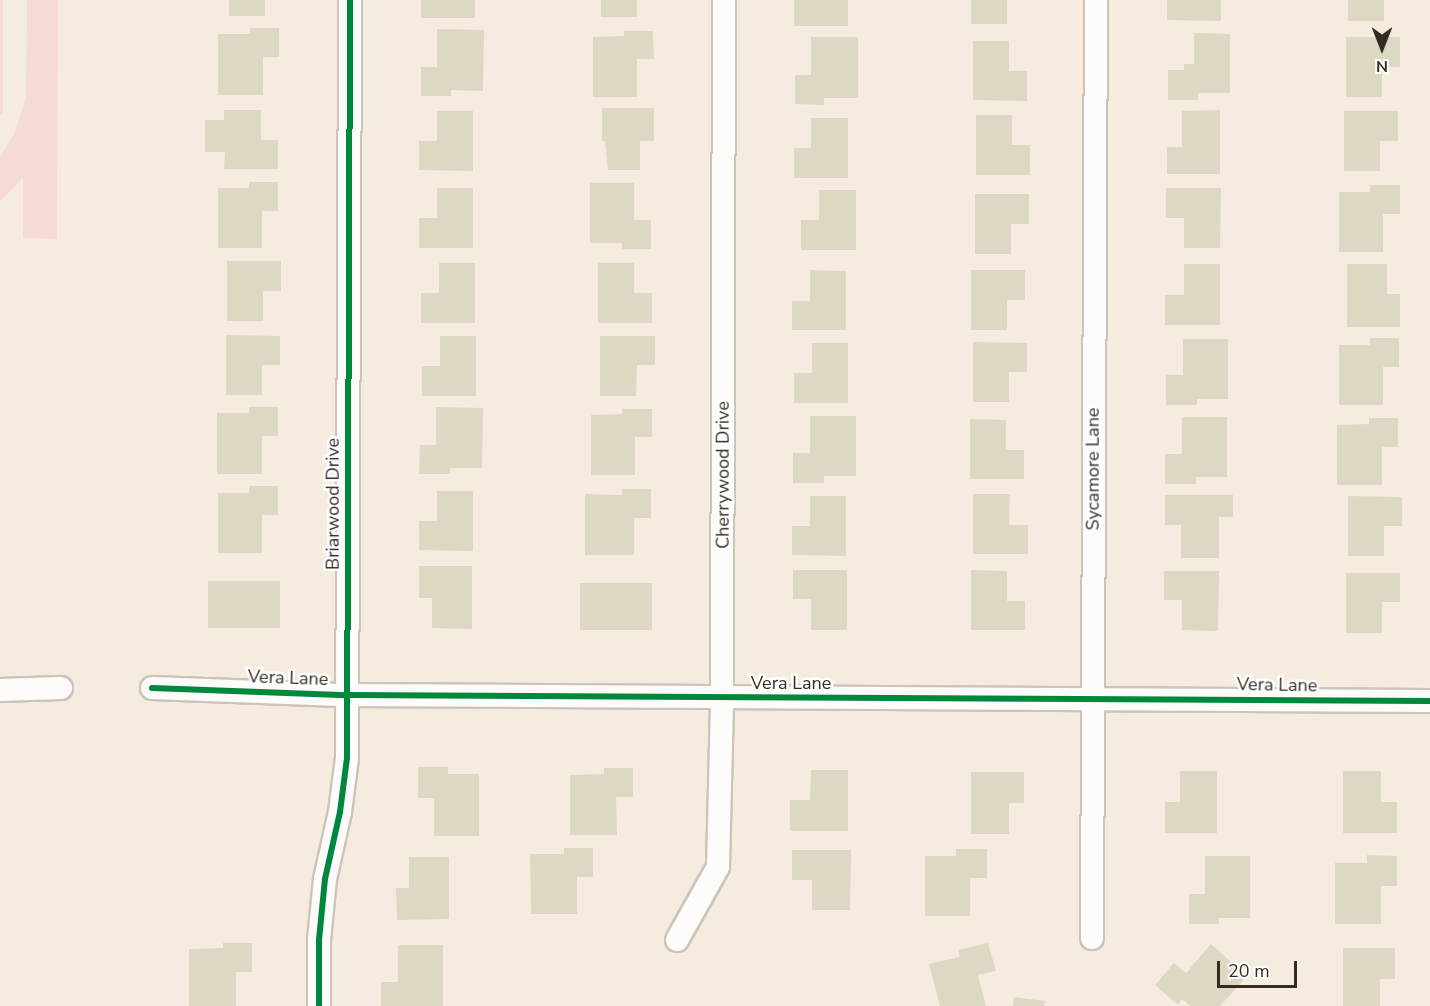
<!DOCTYPE html>
<style>
body{margin:0}
#map{position:relative;width:1430px;height:1006px;overflow:hidden;background:#f5ecdf;font-family:"Nunito Sans",sans-serif}
div>[style]{position:absolute}
.green>*{inset:0;background:#f6dad6}
.building>*{inset:0;background:#dcd8c4}
.roads{filter:drop-shadow(2px 0 #ccc4ba) drop-shadow(-2px 0 #ccc4ba) drop-shadow(0 2px #ccc4ba) drop-shadow(0 -2px #ccc4ba)}
.street>*{height:22px;margin:-11px;padding:0 11px;transform-origin:11px;border-radius:11px;background:#fefcfa}
.cycleway>*{height:6px;margin:-3px;padding:0 3px;transform-origin:3px;border-radius:3px;background:#00873e}
span{translate:-50% -50%;white-space:nowrap;text-align:center;line-height:1.15;-webkit-text-stroke:5px #fff;paint-order:stroke}
.street-label{font-size:18px;color:#342c22}
.north{position:absolute;left:1352px;top:18px;width:60px;height:60px;-webkit-text-stroke:4px #fff;paint-order:stroke;rotate:180deg;font-size:16px;font-weight:700;line-height:24px;text-align:center;color:#342c22}
.north::after{content:'';display:block;margin:auto;width:21px;height:27px;background:#342c22;clip-path:polygon(50% 0,100% 100%,50% 72%,0 100%)}
.scale{position:absolute;left:1217px;top:961px;width:80px;height:27px;box-sizing:border-box;border:3px solid #342c22;border-top:0;padding-left:8px;font-size:18px;line-height:21px;white-space:nowrap;color:#342c22;-webkit-text-stroke:4px #fff;paint-order:stroke}
</style>
<div id="map">
<div class="green">
<i style="clip-path:polygon(0 0,3px 0,3px 115px,0 115px)"></i>
<i style="clip-path:polygon(27px 0,58px 0,57px 239px,23px 238px,23px 178px,0 201px,0 157px,14px 134px,26px 98px)"></i>
</div>
<div class="building">
<i style="clip-path:polygon(229px 0,265px 0,265px 16px,229px 16px)"></i>
<i style="clip-path:polygon(421px 0,475px 0,475px 18px,421px 18px)"></i>
<i style="clip-path:polygon(601px 0,637px 0,637px 17px,601px 17px)"></i>
<i style="clip-path:polygon(794px 0,848px 0,848px 26px,794px 26px)"></i>
<i style="clip-path:polygon(971px 0,1007px 0,1007px 24px,971px 24px)"></i>
<i style="clip-path:polygon(1167px 0,1221px 0,1221px 21px,1167px 20px)"></i>
<i style="clip-path:polygon(1348px 0,1384px 0,1384px 21px,1348px 21px)"></i>
<i style="clip-path:polygon(250px 28px,279px 28px,279px 57px,263px 57px,263px 95px,218px 95px,218px 34px,250px 34px)"></i>
<i style="clip-path:polygon(437px 29px,484px 30px,483px 91px,451px 90px,451px 96px,421px 96px,421px 67px,437px 67px)"></i>
<i style="clip-path:polygon(624px 31px,653px 31px,654px 59px,637px 59px,637px 97px,593px 97px,593px 37px,624px 36px)"></i>
<i style="clip-path:polygon(1194px 33px,1230px 34px,1230px 93px,1198px 93px,1198px 100px,1168px 100px,1168px 70px,1184px 70px,1184px 64px,1194px 64px)"></i>
<i style="clip-path:polygon(811px 37px,858px 37px,858px 98px,824px 98px,824px 105px,795px 104px,795px 75px,811px 75px)"></i>
<i style="clip-path:polygon(1346px 37px,1400px 37px,1400px 67px,1382px 67px,1382px 97px,1346px 97px)"></i>
<i style="clip-path:polygon(973px 41px,1009px 41px,1009px 71px,1027px 71px,1027px 101px,973px 100px)"></i>
<i style="clip-path:polygon(602px 108px,654px 108px,654px 141px,640px 141px,640px 170px,608px 170px,605px 141px,602px 141px)"></i>
<i style="clip-path:polygon(224px 110px,261px 110px,261px 140px,278px 140px,278px 169px,224px 169px,225px 152px,205px 152px,205px 120px,224px 120px)"></i>
<i style="clip-path:polygon(1220px 110px,1220px 174px,1167px 174px,1167px 147px,1182px 147px,1182px 111px)"></i>
<i style="clip-path:polygon(437px 111px,473px 111px,473px 171px,419px 170px,419px 141px,437px 141px)"></i>
<i style="clip-path:polygon(1344px 111px,1398px 111px,1398px 141px,1380px 141px,1380px 171px,1344px 171px)"></i>
<i style="clip-path:polygon(976px 115px,1012px 115px,1012px 145px,1030px 145px,1030px 175px,976px 175px)"></i>
<i style="clip-path:polygon(811px 118px,848px 118px,848px 178px,794px 178px,794px 148px,811px 148px)"></i>
<i style="clip-path:polygon(249px 182px,278px 182px,278px 211px,262px 211px,262px 248px,218px 248px,218px 188px,249px 188px)"></i>
<i style="clip-path:polygon(590px 183px,634px 183px,634px 220px,651px 220px,651px 249px,622px 249px,622px 243px,590px 243px)"></i>
<i style="clip-path:polygon(1370px 185px,1400px 185px,1400px 214px,1383px 214px,1383px 252px,1339px 252px,1339px 192px,1370px 192px)"></i>
<i style="clip-path:polygon(437px 188px,473px 188px,473px 248px,419px 248px,419px 218px,437px 218px)"></i>
<i style="clip-path:polygon(1166px 188px,1221px 188px,1220px 248px,1184px 248px,1184px 218px,1166px 218px)"></i>
<i style="clip-path:polygon(819px 190px,856px 190px,856px 250px,801px 250px,801px 220px,819px 220px)"></i>
<i style="clip-path:polygon(975px 194px,1029px 194px,1029px 224px,1011px 224px,1011px 254px,975px 254px)"></i>
<i style="clip-path:polygon(227px 261px,281px 261px,281px 291px,263px 291px,263px 321px,227px 321px)"></i>
<i style="clip-path:polygon(439px 263px,475px 263px,475px 323px,421px 323px,421px 293px,439px 293px)"></i>
<i style="clip-path:polygon(598px 263px,634px 263px,634px 293px,652px 293px,652px 323px,598px 323px)"></i>
<i style="clip-path:polygon(1184px 264px,1220px 264px,1220px 325px,1165px 325px,1165px 295px,1184px 295px)"></i>
<i style="clip-path:polygon(1347px 264px,1387px 264px,1387px 294px,1400px 294px,1400px 327px,1347px 327px)"></i>
<i style="clip-path:polygon(810px 270px,846px 271px,846px 330px,792px 330px,792px 301px,810px 301px)"></i>
<i style="clip-path:polygon(971px 270px,1025px 270px,1025px 300px,1007px 300px,1007px 330px,971px 330px)"></i>
<i style="clip-path:polygon(226px 335px,280px 336px,280px 365px,262px 365px,262px 395px,226px 395px)"></i>
<i style="clip-path:polygon(440px 336px,476px 336px,476px 396px,422px 396px,422px 366px,440px 366px)"></i>
<i style="clip-path:polygon(600px 336px,655px 336px,655px 365px,637px 365px,636px 396px,600px 396px)"></i>
<i style="clip-path:polygon(1370px 338px,1399px 338px,1399px 367px,1383px 367px,1383px 405px,1339px 405px,1339px 345px,1370px 345px)"></i>
<i style="clip-path:polygon(1183px 339px,1228px 339px,1228px 399px,1197px 399px,1197px 405px,1166px 405px,1166px 375px,1183px 375px)"></i>
<i style="clip-path:polygon(973px 342px,1027px 343px,1027px 372px,1009px 372px,1009px 402px,973px 402px)"></i>
<i style="clip-path:polygon(812px 343px,848px 343px,848px 403px,794px 403px,794px 373px,812px 373px)"></i>
<i style="clip-path:polygon(249px 407px,278px 407px,278px 436px,262px 436px,262px 474px,217px 474px,217px 413px,249px 413px)"></i>
<i style="clip-path:polygon(436px 407px,483px 408px,482px 468px,450px 468px,450px 474px,419px 474px,420px 445px,436px 445px)"></i>
<i style="clip-path:polygon(622px 409px,652px 409px,652px 437px,635px 437px,635px 475px,591px 475px,591px 415px,622px 414px)"></i>
<i style="clip-path:polygon(810px 416px,856px 416px,856px 476px,824px 476px,824px 483px,793px 483px,793px 453px,810px 453px)"></i>
<i style="clip-path:polygon(1182px 417px,1227px 417px,1227px 477px,1196px 477px,1196px 484px,1165px 484px,1165px 454px,1182px 454px)"></i>
<i style="clip-path:polygon(1369px 418px,1398px 418px,1398px 447px,1382px 447px,1382px 485px,1337px 485px,1337px 425px,1369px 424px)"></i>
<i style="clip-path:polygon(970px 419px,1006px 420px,1006px 450px,1024px 450px,1024px 479px,970px 479px)"></i>
<i style="clip-path:polygon(249px 486px,278px 486px,278px 515px,262px 515px,262px 553px,218px 553px,218px 493px,249px 493px)"></i>
<i style="clip-path:polygon(622px 489px,651px 489px,651px 518px,634px 518px,634px 555px,585px 555px,585px 494px,622px 495px)"></i>
<i style="clip-path:polygon(437px 491px,473px 491px,473px 551px,419px 550px,419px 521px,437px 521px)"></i>
<i style="clip-path:polygon(973px 494px,1010px 494px,1009px 525px,1028px 525px,1028px 554px,973px 554px)"></i>
<i style="clip-path:polygon(1165px 495px,1233px 495px,1233px 517px,1219px 517px,1219px 558px,1181px 558px,1181px 525px,1165px 525px)"></i>
<i style="clip-path:polygon(810px 496px,846px 496px,846px 556px,792px 555px,792px 526px,810px 526px)"></i>
<i style="clip-path:polygon(1348px 496px,1402px 497px,1402px 526px,1384px 526px,1384px 556px,1348px 556px)"></i>
<i style="clip-path:polygon(419px 566px,472px 566px,472px 629px,432px 628px,432px 598px,419px 598px)"></i>
<i style="clip-path:polygon(793px 570px,847px 570px,847px 630px,811px 630px,811px 599px,793px 599px)"></i>
<i style="clip-path:polygon(971px 570px,1007px 571px,1007px 601px,1025px 601px,1025px 630px,971px 630px)"></i>
<i style="clip-path:polygon(1164px 571px,1219px 571px,1218px 631px,1182px 630px,1182px 600px,1164px 600px)"></i>
<i style="clip-path:polygon(1346px 573px,1400px 573px,1400px 602px,1382px 602px,1382px 633px,1346px 633px)"></i>
<i style="clip-path:polygon(208px 581px,280px 581px,280px 628px,208px 628px)"></i>
<i style="clip-path:polygon(580px 583px,652px 583px,652px 630px,580px 630px)"></i>
<i style="clip-path:polygon(418px 767px,448px 767px,448px 774px,479px 774px,479px 836px,434px 836px,434px 798px,418px 798px)"></i>
<i style="clip-path:polygon(604px 768px,633px 768px,633px 797px,616px 797px,617px 835px,570px 835px,570px 775px,604px 774px)"></i>
<i style="clip-path:polygon(811px 770px,848px 770px,848px 831px,790px 831px,790px 800px,810px 800px)"></i>
<i style="clip-path:polygon(1180px 771px,1217px 771px,1217px 833px,1165px 833px,1165px 802px,1180px 802px)"></i>
<i style="clip-path:polygon(1343px 771px,1381px 771px,1381px 802px,1397px 802px,1397px 833px,1343px 833px)"></i>
<i style="clip-path:polygon(971px 772px,1024px 772px,1024px 803px,1009px 803px,1009px 834px,971px 834px)"></i>
<i style="clip-path:polygon(564px 848px,593px 848px,593px 877px,577px 877px,577px 914px,531px 914px,530px 854px,564px 854px)"></i>
<i style="clip-path:polygon(956px 849px,987px 849px,987px 878px,970px 878px,970px 916px,925px 916px,925px 856px,956px 856px)"></i>
<i style="clip-path:polygon(792px 850px,851px 850px,850px 910px,812px 910px,812px 880px,792px 880px)"></i>
<i style="clip-path:polygon(1367px 855px,1397px 856px,1397px 886px,1381px 886px,1381px 924px,1335px 924px,1335px 863px,1367px 863px)"></i>
<i style="clip-path:polygon(1205px 856px,1250px 856px,1250px 918px,1219px 918px,1219px 924px,1189px 924px,1189px 894px,1205px 894px)"></i>
<i style="clip-path:polygon(409px 857px,449px 857px,449px 919px,397px 920px,396px 888px,409px 888px)"></i>
<i style="clip-path:polygon(223px 943px,252px 943px,252px 972px,236px 972px,236px 1006px,189px 1006px,189px 949px,223px 948px)"></i>
<i style="clip-path:polygon(988px 943px,996px 971px,978px 975px,986px 1006px,940px 1006px,929px 964px,960px 957px,958px 950px)"></i>
<i style="clip-path:polygon(1211px 944px,1247px 976px,1220px 1006px,1190px 1006px,1182px 999px,1178px 1005px,1155px 985px,1174px 963px,1186px 973px)"></i>
<i style="clip-path:polygon(398px 945px,443px 945px,443px 1006px,381px 1006px,381px 982px,398px 982px)"></i>
<i style="clip-path:polygon(1343px 948px,1395px 948px,1395px 979px,1380px 979px,1380px 1006px,1343px 1006px)"></i>
<i style="clip-path:polygon(1014px 997px,1045px 1001px,1044px 1006px,1013px 1006px)"></i>
</div>
<div class="roads">
<div class="street">
<i style="left:152px;top:688px;width:195px;rotate:2.1deg"></i>
<i style="left:347px;top:695px;width:1083px;rotate:0.32deg"></i>
<i style="left:0;top:690px;width:61px;rotate:-1.9deg"></i>
<i style="left:1092px;top:938px;width:938px;rotate:-89.76deg"></i>
<i style="left:677px;top:940px;width:84px;rotate:-60.7deg"></i>
<i style="left:718px;top:867px;width:169px;rotate:-88.6deg"></i>
<i style="left:722px;top:698px;width:698px;rotate:-89.84deg"></i>
<i style="left:319px;top:1006px;width:66px;rotate:-90deg"></i>
<i style="left:319px;top:940px;width:61px;rotate:-84.4deg"></i>
<i style="left:325px;top:879px;width:69px;rotate:-77.4deg"></i>
<i style="left:340px;top:812px;width:54px;rotate:-82.6deg"></i>
<i style="left:347px;top:758px;width:758px;rotate:-89.77deg"></i>
</div>
</div>
<div class="cycleway">
<i style="left:152px;top:688px;width:195px;rotate:2.1deg"></i>
<i style="left:347px;top:695px;width:1083px;rotate:0.32deg"></i>
<i style="left:319px;top:1006px;width:66px;rotate:-90deg"></i>
<i style="left:319px;top:940px;width:61px;rotate:-84.4deg"></i>
<i style="left:325px;top:879px;width:69px;rotate:-77.4deg"></i>
<i style="left:340px;top:812px;width:54px;rotate:-82.6deg"></i>
<i style="left:347px;top:758px;width:758px;rotate:-89.77deg"></i>
</div>
<div class="street-label">
<span style="left:1093px;top:469px;rotate:-90deg">Sycamore Lane</span>
<span style="left:723px;top:475px;rotate:-90deg">Cherrywood Drive</span>
<span style="left:333px;top:504px;rotate:-90deg">Briarwood Drive</span>
<span style="left:288px;top:678px;rotate:2deg">Vera Lane</span>
<span style="left:791px;top:683px">Vera Lane</span>
<span style="left:1277px;top:685px;rotate:1deg">Vera Lane</span>
</div>
<div class="north">N</div>
<div class="scale">20 m</div>
</div>
